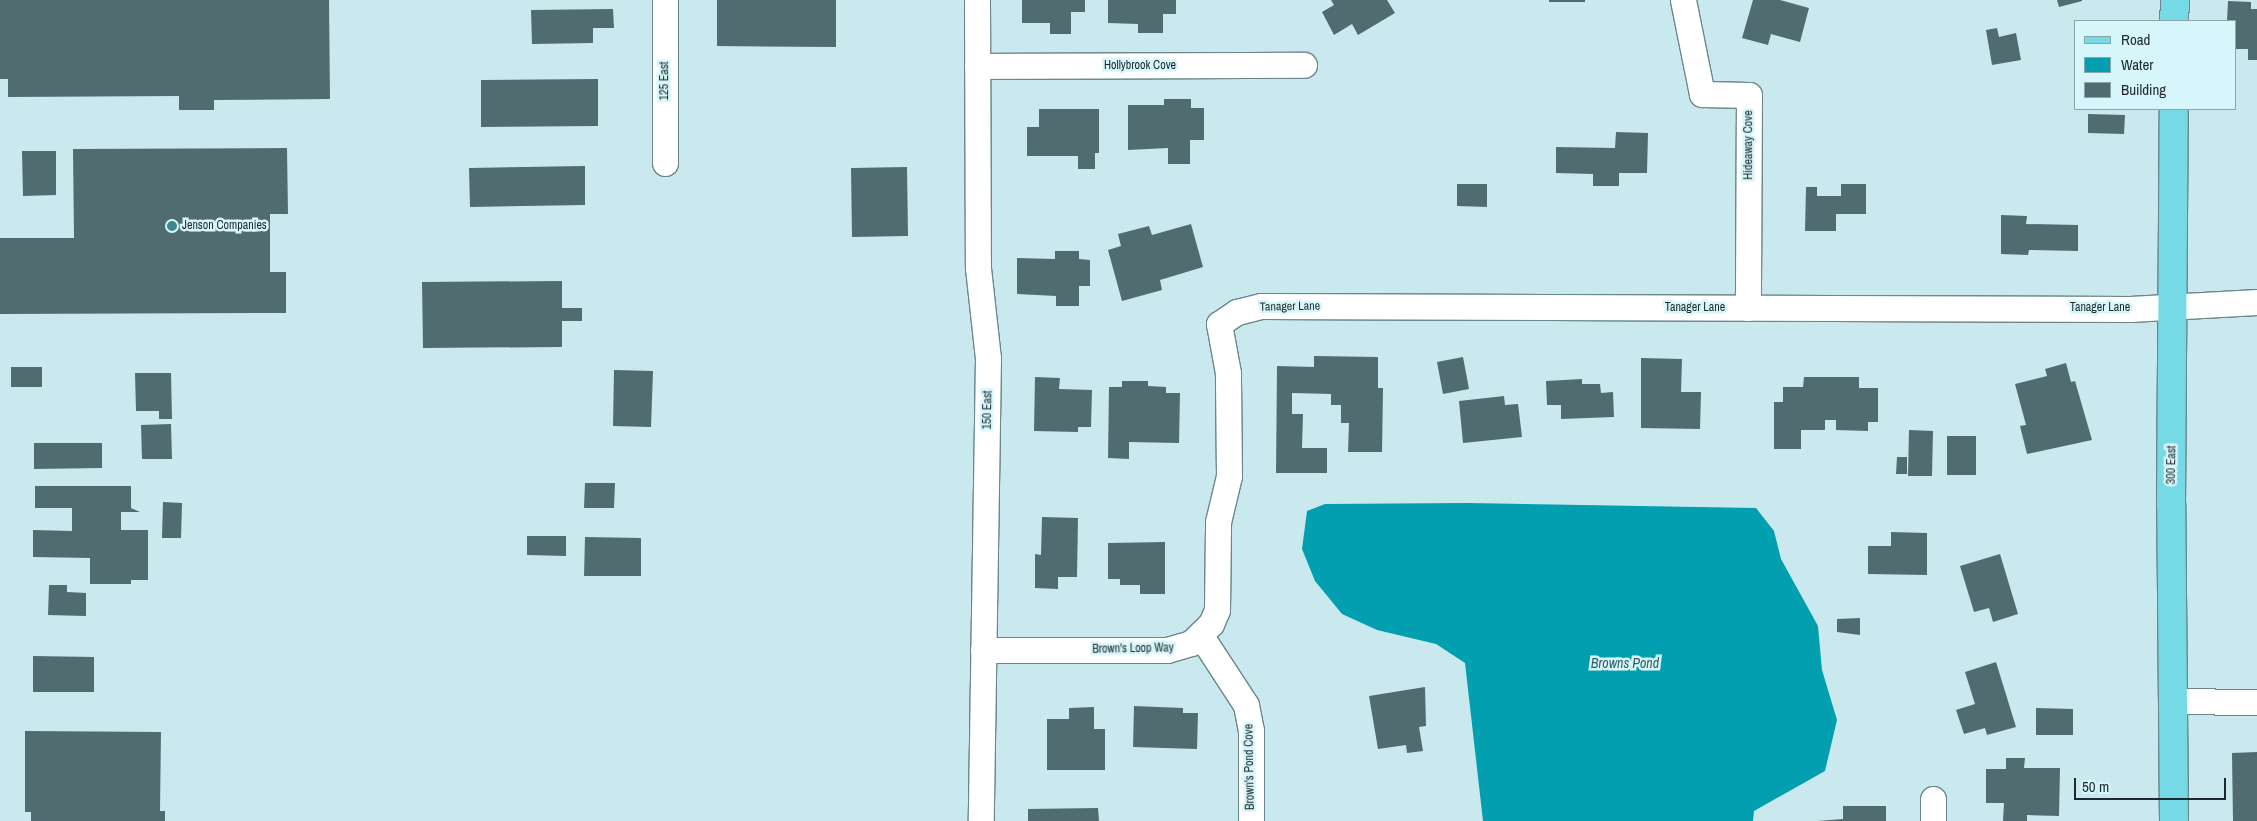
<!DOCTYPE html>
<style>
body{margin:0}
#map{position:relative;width:2257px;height:821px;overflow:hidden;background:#cae9ee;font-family:"Archivo Narrow",sans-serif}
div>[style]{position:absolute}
.water>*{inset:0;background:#019fb0}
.building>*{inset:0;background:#506c70}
.roads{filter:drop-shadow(1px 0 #6a878b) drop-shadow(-1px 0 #6a878b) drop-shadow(0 1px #6a878b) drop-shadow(0 -1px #6a878b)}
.minor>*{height:25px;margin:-12.5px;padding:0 12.5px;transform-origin:12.5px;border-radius:12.5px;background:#fff}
.major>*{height:28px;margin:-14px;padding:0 14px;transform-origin:14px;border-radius:14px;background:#75dae6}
.dots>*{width:14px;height:14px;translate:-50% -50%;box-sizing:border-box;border:2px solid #d7f6fb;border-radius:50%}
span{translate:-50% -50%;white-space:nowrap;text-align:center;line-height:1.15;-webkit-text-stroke:5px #d7f6fb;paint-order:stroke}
.street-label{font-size:12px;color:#1e292b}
.poi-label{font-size:12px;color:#1e292b}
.left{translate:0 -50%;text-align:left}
.water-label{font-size:14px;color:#2d6068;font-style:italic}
.legend{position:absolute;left:2074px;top:20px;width:162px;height:90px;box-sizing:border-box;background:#d7f6fb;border:1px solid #8da4a8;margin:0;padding:6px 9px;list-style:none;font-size:15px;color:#1e292b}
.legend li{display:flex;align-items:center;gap:10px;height:25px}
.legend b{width:25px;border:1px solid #8da4a8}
.scale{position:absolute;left:2074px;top:778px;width:152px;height:22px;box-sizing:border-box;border:2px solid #1e292b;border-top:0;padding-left:6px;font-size:15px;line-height:18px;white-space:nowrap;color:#1e292b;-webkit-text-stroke:4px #d7f6fb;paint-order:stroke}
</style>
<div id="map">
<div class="water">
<i style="clip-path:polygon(1468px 503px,1756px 508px,1774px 531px,1781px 559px,1818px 626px,1822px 670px,1837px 720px,1825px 771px,1754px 811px,1753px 821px,1483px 821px,1465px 663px,1436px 644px,1377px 630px,1342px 614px,1315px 581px,1302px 549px,1307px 511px,1325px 504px)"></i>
</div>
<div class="building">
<i style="clip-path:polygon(0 0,329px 0,330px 99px,214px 100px,214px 110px,179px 110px,179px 96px,8px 97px,8px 79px,0 79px)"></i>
<i style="clip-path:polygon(717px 0,836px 0,836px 47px,717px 46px)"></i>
<i style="clip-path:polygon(1022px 0,1085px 0,1085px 12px,1071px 12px,1071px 34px,1050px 34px,1050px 23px,1022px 23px)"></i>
<i style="clip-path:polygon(1108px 0,1176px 0,1176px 14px,1163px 14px,1163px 33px,1138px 33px,1138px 24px,1108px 23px)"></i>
<i style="clip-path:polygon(1331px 0,1387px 0,1395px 13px,1358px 35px,1352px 24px,1334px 35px,1322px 12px,1334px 5px)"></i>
<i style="clip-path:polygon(1549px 0,1585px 0,1585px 2px,1549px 2px)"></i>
<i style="clip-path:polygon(1753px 0,1780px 0,1809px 8px,1800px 42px,1771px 34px,1768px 45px,1742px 38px)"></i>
<i style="clip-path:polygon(2057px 0,2082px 0,2082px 1px,2059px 7px)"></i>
<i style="clip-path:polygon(2228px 1px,2251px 2px,2251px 9px,2257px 9px,2257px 60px,2248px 60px,2248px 49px,2236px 49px,2236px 21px,2227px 21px)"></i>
<i style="clip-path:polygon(613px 9px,614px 28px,593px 28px,593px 43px,532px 44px,531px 10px)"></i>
<i style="clip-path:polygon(1997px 28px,1999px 37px,2016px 33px,2021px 60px,1992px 65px,1986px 30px)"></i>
<i style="clip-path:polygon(598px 79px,598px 126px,481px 127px,481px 80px)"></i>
<i style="clip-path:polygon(1164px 99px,1191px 99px,1191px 108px,1204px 108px,1204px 140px,1190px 140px,1190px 164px,1168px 164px,1168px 148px,1128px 150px,1128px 105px,1164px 105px)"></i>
<i style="clip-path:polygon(1039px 109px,1099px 109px,1099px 153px,1095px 153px,1095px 169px,1078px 169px,1078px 156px,1027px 156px,1027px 127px,1039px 127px)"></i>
<i style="clip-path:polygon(2088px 114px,2125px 115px,2124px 134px,2088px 133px)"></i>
<i style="clip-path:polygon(1616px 132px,1648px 133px,1647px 173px,1619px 173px,1619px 186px,1593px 186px,1593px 174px,1556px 173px,1556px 147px,1615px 148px)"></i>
<i style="clip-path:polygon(287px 148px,288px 214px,270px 214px,270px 272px,286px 272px,286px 313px,0 314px,0 238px,74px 238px,73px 149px)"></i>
<i style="clip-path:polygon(22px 151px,56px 151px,56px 195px,23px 196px)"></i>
<i style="clip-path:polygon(585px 166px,585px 205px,470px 207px,469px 168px)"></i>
<i style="clip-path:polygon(907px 167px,908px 236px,852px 237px,851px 168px)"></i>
<i style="clip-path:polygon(1457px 184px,1487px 184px,1487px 207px,1457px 206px)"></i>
<i style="clip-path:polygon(1841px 184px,1866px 184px,1866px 214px,1836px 214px,1836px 231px,1805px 231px,1806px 187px,1817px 187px,1817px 196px,1841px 196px)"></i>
<i style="clip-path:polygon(2001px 215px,2027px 216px,2026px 224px,2078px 225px,2078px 251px,2029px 250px,2028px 255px,2001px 254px)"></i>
<i style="clip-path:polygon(1191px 224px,1203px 267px,1160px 280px,1162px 290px,1122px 301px,1108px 250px,1121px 246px,1118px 234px,1149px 226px,1152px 235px)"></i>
<i style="clip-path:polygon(1055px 251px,1079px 251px,1079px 259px,1090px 260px,1090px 286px,1079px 286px,1079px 306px,1056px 306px,1056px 296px,1017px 294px,1017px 258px,1055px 259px)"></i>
<i style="clip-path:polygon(562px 281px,562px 308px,582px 308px,582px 321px,562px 321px,562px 347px,423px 348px,422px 282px)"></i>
<i style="clip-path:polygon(1314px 356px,1378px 357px,1378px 388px,1383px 388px,1382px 452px,1348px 452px,1349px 423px,1341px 423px,1341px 405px,1331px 405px,1331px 394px,1292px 393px,1292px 414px,1303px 414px,1302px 448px,1327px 448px,1327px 473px,1276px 473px,1277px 366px,1314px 367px)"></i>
<i style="clip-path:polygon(1463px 357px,1469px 389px,1443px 394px,1437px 362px)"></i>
<i style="clip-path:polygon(1641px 358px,1682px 359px,1681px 392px,1701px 392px,1700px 429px,1641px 428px)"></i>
<i style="clip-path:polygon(2066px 363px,2071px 382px,2075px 381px,2092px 440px,2027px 454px,2020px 426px,2026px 425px,2015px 384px,2047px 376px,2045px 369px)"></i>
<i style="clip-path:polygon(11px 367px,42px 367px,42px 387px,11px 387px)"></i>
<i style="clip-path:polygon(614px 370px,653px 371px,651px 427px,613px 426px)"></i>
<i style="clip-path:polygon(135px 373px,171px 373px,172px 419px,159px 419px,159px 411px,136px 411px)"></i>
<i style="clip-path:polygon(1035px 377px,1060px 378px,1059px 389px,1092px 390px,1091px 427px,1078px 427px,1078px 432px,1034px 431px)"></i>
<i style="clip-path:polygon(1804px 377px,1859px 377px,1859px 388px,1878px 388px,1878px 422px,1868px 422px,1868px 431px,1836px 430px,1836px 420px,1825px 420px,1825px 430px,1801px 430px,1801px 449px,1774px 449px,1774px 402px,1783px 402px,1783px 387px,1803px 387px)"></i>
<i style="clip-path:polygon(1582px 379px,1582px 384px,1600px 384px,1601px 393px,1613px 392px,1614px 417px,1561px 419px,1561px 405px,1547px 405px,1546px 381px)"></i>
<i style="clip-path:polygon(1122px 381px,1148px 381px,1148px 386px,1166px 387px,1166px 393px,1180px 393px,1179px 443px,1129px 442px,1129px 459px,1108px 458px,1109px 387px,1122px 387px)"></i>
<i style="clip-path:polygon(1504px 396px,1505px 405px,1518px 404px,1522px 437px,1463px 443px,1459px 401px)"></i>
<i style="clip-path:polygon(171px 424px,172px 459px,142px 459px,141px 425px)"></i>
<i style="clip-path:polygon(1909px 430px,1933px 431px,1932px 476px,1908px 476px)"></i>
<i style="clip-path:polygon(1947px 436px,1976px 436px,1976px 475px,1947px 475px)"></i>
<i style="clip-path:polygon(34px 443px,102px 443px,102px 468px,34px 469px)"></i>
<i style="clip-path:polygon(1897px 457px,1907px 457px,1907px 474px,1896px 474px)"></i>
<i style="clip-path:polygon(585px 483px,615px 483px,614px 508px,584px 508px)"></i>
<i style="clip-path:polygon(35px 486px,131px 486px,131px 508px,140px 512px,121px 512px,121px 530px,148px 530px,148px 580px,131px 580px,131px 584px,90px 584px,90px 558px,33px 557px,33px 530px,72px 531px,72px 508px,35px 508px)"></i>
<i style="clip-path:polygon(163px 502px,182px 503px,181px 538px,162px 538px)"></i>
<i style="clip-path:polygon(1042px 517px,1078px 518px,1077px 577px,1058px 577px,1058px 589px,1035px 588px,1035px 554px,1041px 555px)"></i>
<i style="clip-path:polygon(1891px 532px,1927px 533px,1927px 575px,1868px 574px,1868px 546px,1891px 546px)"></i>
<i style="clip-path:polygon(527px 536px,566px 536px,566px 556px,527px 555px)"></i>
<i style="clip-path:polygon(585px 537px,641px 538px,641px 576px,584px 576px)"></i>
<i style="clip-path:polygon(1165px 542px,1165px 594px,1140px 594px,1140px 585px,1120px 585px,1120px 579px,1108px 579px,1108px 543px)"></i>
<i style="clip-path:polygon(2000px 554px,2018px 614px,1993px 622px,1989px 608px,1974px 612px,1960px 566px)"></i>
<i style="clip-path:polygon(49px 585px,67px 585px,67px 592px,86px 593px,86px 616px,48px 615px)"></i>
<i style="clip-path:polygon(1860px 618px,1860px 635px,1837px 632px,1837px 619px)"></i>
<i style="clip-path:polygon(33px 656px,94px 657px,94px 692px,33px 692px)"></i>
<i style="clip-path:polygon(1996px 662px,2016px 727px,1987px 735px,1985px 728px,1964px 734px,1956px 710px,1975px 704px,1965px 672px)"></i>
<i style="clip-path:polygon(1425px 687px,1426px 726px,1419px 727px,1423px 751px,1407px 753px,1406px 745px,1378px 749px,1369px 696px)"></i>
<i style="clip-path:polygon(1134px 706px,1183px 708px,1183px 713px,1198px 713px,1197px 749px,1133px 747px)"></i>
<i style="clip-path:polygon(1094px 707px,1094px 729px,1105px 729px,1105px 770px,1047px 770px,1047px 719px,1069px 719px,1069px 708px)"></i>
<i style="clip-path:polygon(2036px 708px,2073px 709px,2073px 735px,2036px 735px)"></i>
<i style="clip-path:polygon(25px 731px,161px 732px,160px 811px,165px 811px,165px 821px,31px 821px,31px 812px,25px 812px)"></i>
<i style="clip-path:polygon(2257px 752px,2257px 821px,2233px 821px,2232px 753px)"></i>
<i style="clip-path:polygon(2006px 758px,2025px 758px,2024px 768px,2060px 768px,2059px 816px,2027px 815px,2027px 821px,2003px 821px,2004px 803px,1986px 803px,1986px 769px,2006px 769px)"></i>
<i style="clip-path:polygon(1843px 806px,1886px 806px,1886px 821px,1817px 821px,1843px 819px)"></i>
<i style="clip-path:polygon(1098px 808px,1099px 821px,1028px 821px,1028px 809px)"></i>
</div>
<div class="roads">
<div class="minor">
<i style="left:665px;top:0;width:163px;rotate:90deg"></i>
<i style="left:977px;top:0;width:268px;rotate:89.8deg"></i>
<i style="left:978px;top:268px;width:91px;rotate:83.7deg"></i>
<i style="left:988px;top:358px;width:463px;rotate:90.9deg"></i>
<i style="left:1683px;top:0;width:96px;rotate:78.6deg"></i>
<i style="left:1702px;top:94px;width:47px;rotate:1.2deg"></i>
<i style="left:1749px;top:95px;width:213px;rotate:90.3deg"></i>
<i style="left:977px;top:66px;width:327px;rotate:-0.2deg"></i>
<i style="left:1201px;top:636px;width:82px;rotate:56.9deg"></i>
<i style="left:1246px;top:705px;width:25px;rotate:79deg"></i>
<i style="left:1251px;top:730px;width:91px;rotate:90deg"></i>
<i style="left:983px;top:650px;width:184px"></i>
<i style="left:1167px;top:650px;width:25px;rotate:-16deg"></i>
<i style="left:1191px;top:643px;width:28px;rotate:-44deg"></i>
<i style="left:1211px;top:624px;width:15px;rotate:-67deg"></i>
<i style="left:1217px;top:610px;width:88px;rotate:-89.3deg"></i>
<i style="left:1218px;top:522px;width:47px;rotate:-76.6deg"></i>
<i style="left:1229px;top:476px;width:103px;rotate:-90.6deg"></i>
<i style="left:1228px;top:373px;width:50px;rotate:-100.4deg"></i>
<i style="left:1219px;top:324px;width:22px;rotate:-34deg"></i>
<i style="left:1237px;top:312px;width:25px;rotate:-14deg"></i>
<i style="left:1261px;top:306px;width:869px;rotate:0.2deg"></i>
<i style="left:2130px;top:309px;width:127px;rotate:-3.2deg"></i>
<i style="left:2173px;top:701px;width:84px;rotate:0.7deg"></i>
<i style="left:1933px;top:799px;width:22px;rotate:90deg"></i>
</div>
<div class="major">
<i style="left:2174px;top:21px;width:21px;rotate:-87deg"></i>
<i style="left:2174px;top:821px;width:317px;rotate:-90.5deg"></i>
<i style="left:2171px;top:504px;width:395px;rotate:-89.6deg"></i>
</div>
</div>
<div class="dots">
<i style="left:172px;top:226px;background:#3f8690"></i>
</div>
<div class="street-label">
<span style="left:1140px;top:66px">Hollybrook Cove</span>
<span style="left:665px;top:81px;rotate:-90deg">125 East</span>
<span style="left:1749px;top:145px;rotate:-90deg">Hideaway Cove</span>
<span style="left:1290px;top:307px;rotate:-1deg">Tanager Lane</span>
<span style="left:1695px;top:308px">Tanager Lane</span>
<span style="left:2100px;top:308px">Tanager Lane</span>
<span style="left:988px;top:410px;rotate:-89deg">150 East</span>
<span style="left:2172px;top:465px;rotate:-89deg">300 East</span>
<span style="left:1133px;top:649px;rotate:-1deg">Brown's Loop Way</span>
<span style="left:1250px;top:767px;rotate:-91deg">Brown's Pond Cove</span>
</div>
<div class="poi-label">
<span class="left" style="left:182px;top:226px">Jenson Companies</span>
</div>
<div class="water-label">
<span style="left:1625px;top:663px">Browns Pond</span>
</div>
<ul class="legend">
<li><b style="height:6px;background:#75dae6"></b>Road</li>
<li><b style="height:14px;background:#019fb0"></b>Water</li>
<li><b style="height:14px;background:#506c70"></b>Building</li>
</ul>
<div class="scale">50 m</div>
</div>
